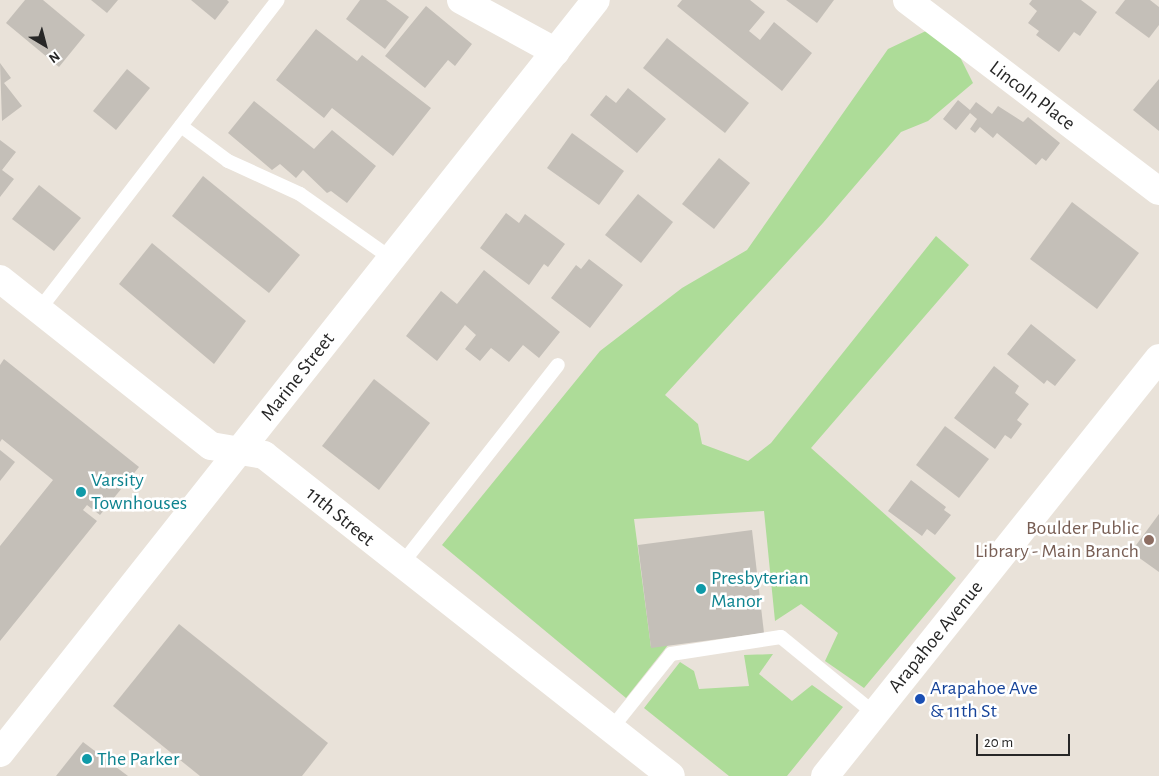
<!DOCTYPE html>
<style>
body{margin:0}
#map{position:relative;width:1159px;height:776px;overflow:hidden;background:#e9e2d9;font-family:"Alegreya Sans",sans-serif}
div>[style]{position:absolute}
.green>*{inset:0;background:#addc98}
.building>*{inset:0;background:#c4bfb8}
.service>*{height:14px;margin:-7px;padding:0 7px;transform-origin:7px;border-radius:7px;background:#fff}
.minor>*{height:28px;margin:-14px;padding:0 14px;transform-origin:14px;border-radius:14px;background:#fff}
.tertiary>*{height:28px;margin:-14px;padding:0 14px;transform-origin:14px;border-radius:14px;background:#fff}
.dots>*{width:14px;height:14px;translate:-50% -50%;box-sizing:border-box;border:2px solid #fff;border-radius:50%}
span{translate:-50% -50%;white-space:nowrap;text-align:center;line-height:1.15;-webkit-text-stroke:5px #fff;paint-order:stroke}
.street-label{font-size:20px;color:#272727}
.culture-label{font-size:20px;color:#0d838f}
.left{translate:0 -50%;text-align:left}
.education-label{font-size:20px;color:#785e54}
.right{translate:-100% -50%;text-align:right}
.transit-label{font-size:20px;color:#164399}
.north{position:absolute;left:20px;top:20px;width:50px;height:50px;-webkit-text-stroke:4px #fff;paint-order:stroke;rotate:143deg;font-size:14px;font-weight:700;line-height:20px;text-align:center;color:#272727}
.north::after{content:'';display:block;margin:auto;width:18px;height:22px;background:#272727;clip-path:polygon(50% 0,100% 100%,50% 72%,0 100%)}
.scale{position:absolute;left:976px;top:734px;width:94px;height:22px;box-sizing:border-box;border:2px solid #272727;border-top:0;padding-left:6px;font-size:15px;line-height:18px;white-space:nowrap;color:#272727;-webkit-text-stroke:4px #fff;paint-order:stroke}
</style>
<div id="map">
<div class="green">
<i style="clip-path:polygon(928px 30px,948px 33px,973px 83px,928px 121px,901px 132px,823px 223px,665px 395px,698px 424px,702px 444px,748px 461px,771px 443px,936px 236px,969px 265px,811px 448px,956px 578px,864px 688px,825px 661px,838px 633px,801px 604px,775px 621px,764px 511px,634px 519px,651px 647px,668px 645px,626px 698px,442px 545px,600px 351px,682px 288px,747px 250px,888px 49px)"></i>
<i style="clip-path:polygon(773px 654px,759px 674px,792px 701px,812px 685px,843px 707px,787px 776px,729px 776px,644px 708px,680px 662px,694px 671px,699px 689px,749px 686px,744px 655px)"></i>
</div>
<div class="building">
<i style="clip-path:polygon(25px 0,43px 0,85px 35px,59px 67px,6px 23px)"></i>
<i style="clip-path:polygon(91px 0,118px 0,107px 13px)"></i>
<i style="clip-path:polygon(191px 0,227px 0,229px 2px,215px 20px)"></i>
<i style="clip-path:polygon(360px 0,386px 0,409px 17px,385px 49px,346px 19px)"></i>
<i style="clip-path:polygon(682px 0,750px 0,765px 12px,749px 31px,760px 40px,774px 22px,812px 53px,782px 91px,677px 6px)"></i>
<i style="clip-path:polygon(786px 0,834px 0,817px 23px)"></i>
<i style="clip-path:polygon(1032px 0,1081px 0,1097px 12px,1080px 36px,1074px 32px,1059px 52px,1036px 35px,1039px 31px,1028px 23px,1037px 11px,1029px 4px)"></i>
<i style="clip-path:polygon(1125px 0,1150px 0,1159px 7px,1159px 25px,1149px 38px,1115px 13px)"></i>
<i style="clip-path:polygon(426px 6px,472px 44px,455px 66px,448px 60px,425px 88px,385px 56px)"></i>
<i style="clip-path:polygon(316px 29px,357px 61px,362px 55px,431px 108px,393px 156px,332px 108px,324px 118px,276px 80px)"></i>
<i style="clip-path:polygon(667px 38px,749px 103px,725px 133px,643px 68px)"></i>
<i style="clip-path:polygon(0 63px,11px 78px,4px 83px,22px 106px,2px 121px)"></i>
<i style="clip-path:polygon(127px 69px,150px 88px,116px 130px,93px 111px)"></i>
<i style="clip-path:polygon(1159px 79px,1159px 131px,1133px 110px)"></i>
<i style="clip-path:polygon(628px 88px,666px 119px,637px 153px,590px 115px,606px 95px,616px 103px)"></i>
<i style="clip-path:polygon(958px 100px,970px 110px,976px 102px,992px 114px,998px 106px,1023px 122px,1028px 117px,1060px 143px,1046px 161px,1042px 158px,1036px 165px,997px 133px,993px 138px,980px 127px,975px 133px,970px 129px,977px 119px,970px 113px,956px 130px,943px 119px)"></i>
<i style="clip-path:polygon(254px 101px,314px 149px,332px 130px,376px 166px,347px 203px,331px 191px,327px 193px,303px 170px,296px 178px,280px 164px,272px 170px,228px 133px)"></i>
<i style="clip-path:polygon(572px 133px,624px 171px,599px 205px,547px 168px)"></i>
<i style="clip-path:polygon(0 140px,16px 152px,2px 170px,14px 179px,0 197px)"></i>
<i style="clip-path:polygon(719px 158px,750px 183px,714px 229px,682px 204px)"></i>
<i style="clip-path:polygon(203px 176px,300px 255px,269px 293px,172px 216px)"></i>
<i style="clip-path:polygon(39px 185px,81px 218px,54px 251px,12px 219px)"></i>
<i style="clip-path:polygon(638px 194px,673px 222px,641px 263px,605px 235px)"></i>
<i style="clip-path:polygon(1072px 202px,1139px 253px,1097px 309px,1030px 259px)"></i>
<i style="clip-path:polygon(506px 213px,519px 223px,525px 214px,565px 244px,548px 267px,544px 264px,529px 285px,480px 248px)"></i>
<i style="clip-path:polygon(152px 243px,246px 321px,214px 364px,119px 284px)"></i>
<i style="clip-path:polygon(589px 259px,623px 285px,590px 328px,551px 298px,576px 265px,581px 269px)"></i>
<i style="clip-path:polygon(484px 270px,560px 332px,539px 358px,523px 345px,509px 362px,491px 348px,480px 361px,465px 349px,476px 335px,465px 325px,437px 361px,406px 336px,441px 291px,457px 304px)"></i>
<i style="clip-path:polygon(1031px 324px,1076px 360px,1055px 386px,1047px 380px,1044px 384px,1007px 354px)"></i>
<i style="clip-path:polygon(4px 359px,139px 467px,100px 515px,87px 505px,83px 510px,97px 521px,0 641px,0 546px,53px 480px,2px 439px,0 442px,0 365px)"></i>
<i style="clip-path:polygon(994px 366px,1019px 386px,1015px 393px,1029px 404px,1017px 420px,1022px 424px,1011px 439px,1005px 435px,995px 449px,954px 418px)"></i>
<i style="clip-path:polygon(374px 379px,430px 423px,379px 490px,322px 446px)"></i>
<i style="clip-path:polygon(945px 426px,989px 459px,959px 498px,916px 465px)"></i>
<i style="clip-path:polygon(0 450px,15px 462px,0 481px)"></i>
<i style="clip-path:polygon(911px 480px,946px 507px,944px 510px,951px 515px,935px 535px,927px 529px,922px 536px,888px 511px)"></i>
<i style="clip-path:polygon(1159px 514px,1159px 572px,1131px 552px)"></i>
<i style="clip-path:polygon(752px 530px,764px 633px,651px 648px,638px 545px)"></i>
<i style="clip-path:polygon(179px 624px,328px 743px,302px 776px,200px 776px,113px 706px)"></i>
<i style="clip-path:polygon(83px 742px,128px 776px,56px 776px)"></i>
</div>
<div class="service">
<i style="left:181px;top:126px;width:59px;rotate:36.7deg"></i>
<i style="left:228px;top:161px;width:79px;rotate:24.6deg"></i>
<i style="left:300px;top:194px;width:113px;rotate:35.2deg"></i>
<i style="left:39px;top:310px;width:391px;rotate:-52.4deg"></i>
<i style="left:401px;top:565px;width:254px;rotate:-51.9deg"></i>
<i style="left:611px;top:729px;width:96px;rotate:-51.3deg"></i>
<i style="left:671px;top:654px;width:111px;rotate:-8.8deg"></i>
<i style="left:781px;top:637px;width:122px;rotate:39.3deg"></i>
</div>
<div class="minor">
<i style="left:461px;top:0;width:108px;rotate:28.7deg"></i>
<i style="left:907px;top:0;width:316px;rotate:37.2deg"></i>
<i style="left:0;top:279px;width:269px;rotate:38.4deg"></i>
<i style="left:211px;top:446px;width:54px;rotate:9.6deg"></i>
<i style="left:264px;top:455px;width:518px;rotate:38.26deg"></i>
<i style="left:0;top:753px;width:960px;rotate:-51.64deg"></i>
</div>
<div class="tertiary">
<i style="left:825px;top:776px;width:535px;rotate:-51.37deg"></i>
</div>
<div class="dots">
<i style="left:81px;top:492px;background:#0f9aa8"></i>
<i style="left:1149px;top:540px;background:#8d6e63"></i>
<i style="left:701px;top:589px;background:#0f9aa8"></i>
<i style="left:920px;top:699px;background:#1a4fb4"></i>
<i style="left:87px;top:759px;background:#0f9aa8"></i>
</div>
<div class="street-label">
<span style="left:1032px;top:96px;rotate:37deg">Lincoln Place</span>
<span style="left:298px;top:377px;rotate:-52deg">Marine Street</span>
<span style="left:340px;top:517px;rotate:39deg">11th Street</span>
<span style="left:936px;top:637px;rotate:-51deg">Arapahoe Avenue</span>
</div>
<div class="culture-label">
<span class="left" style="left:91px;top:492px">Varsity<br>Townhouses</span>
<span class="left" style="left:711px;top:590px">Presbyterian<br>Manor</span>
<span class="left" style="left:97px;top:759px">The Parker</span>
</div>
<div class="education-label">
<span class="right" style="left:1139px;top:540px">Boulder Public<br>Library - Main Branch</span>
</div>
<div class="transit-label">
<span class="left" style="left:930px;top:700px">Arapahoe Ave<br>&amp; 11th St</span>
</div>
<div class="north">N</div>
<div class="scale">20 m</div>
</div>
